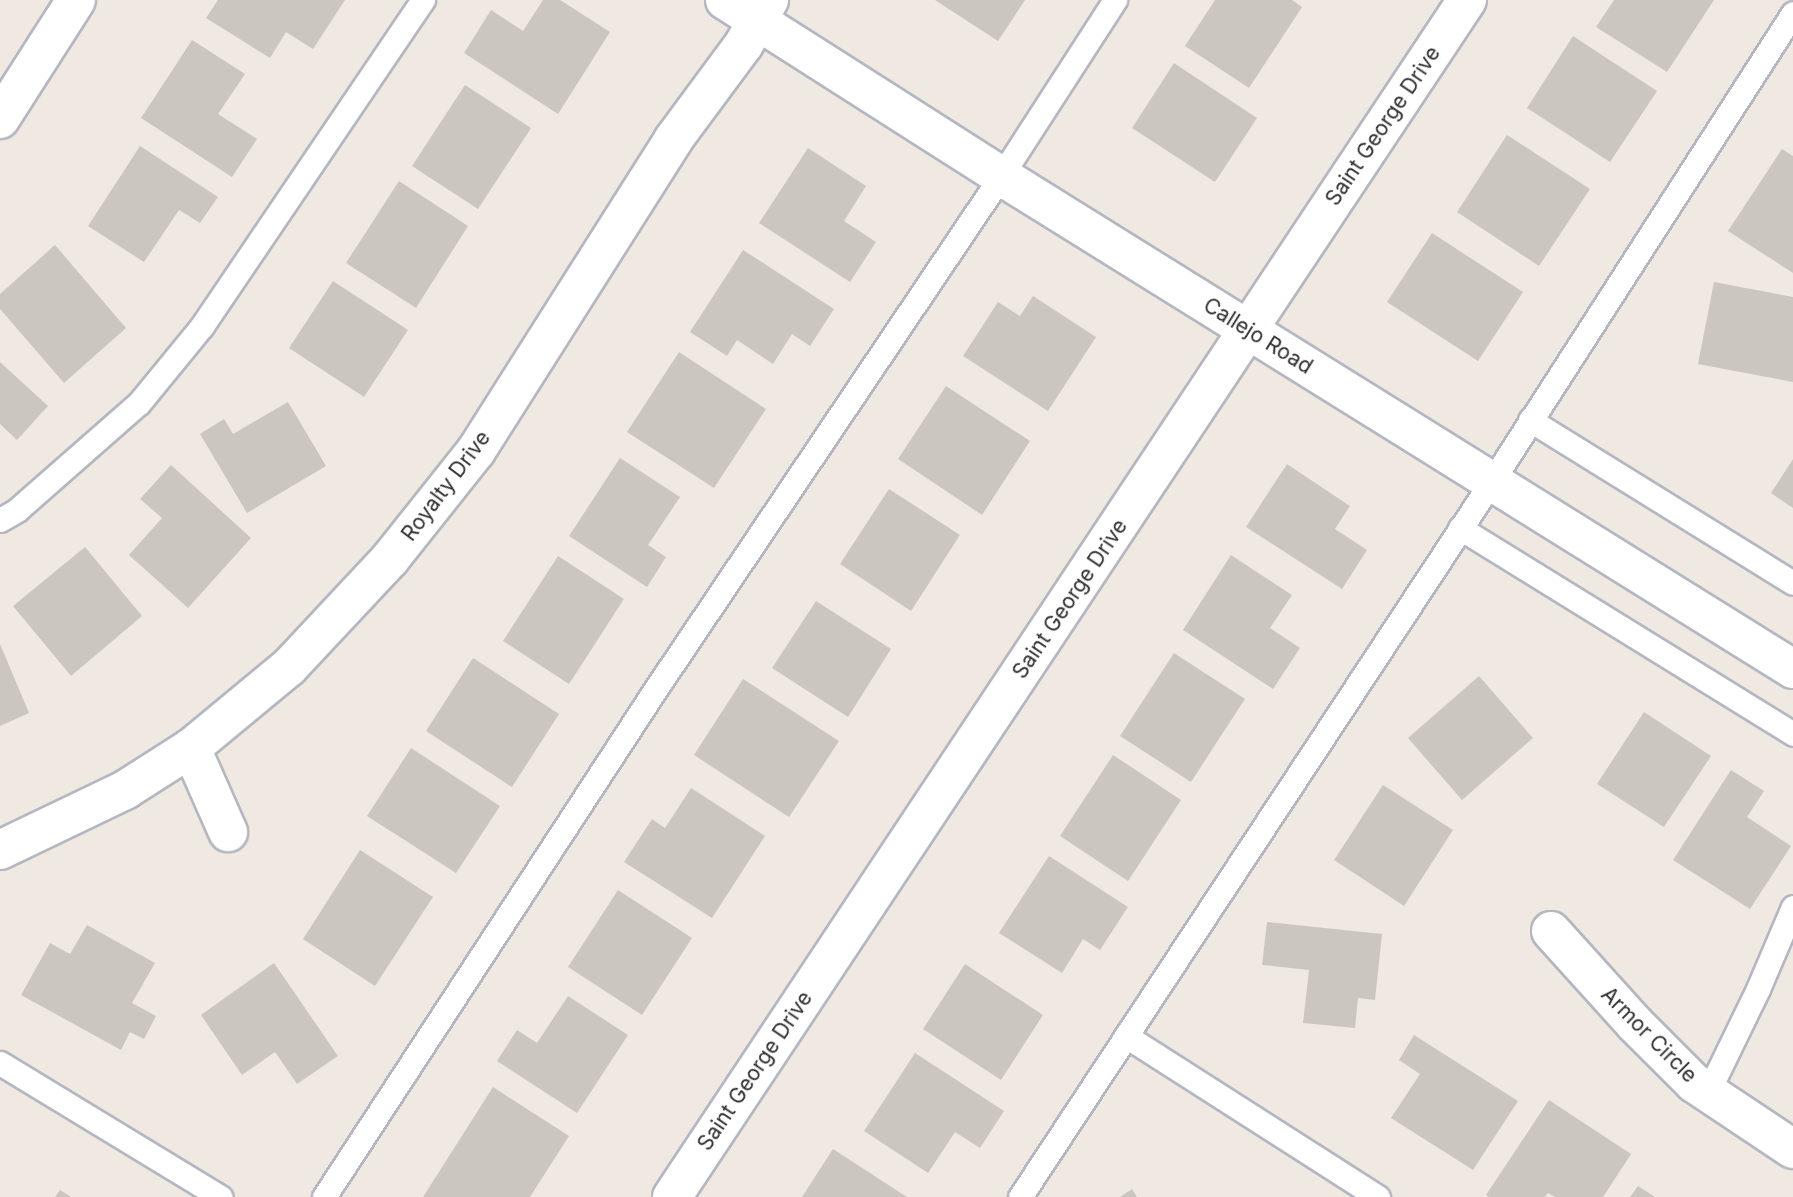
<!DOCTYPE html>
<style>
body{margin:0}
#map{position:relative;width:1793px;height:1197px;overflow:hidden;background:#efe9e1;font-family:Inter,sans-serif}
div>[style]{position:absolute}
.building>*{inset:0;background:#cbc7bf}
.roads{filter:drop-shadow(2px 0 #b4b7c1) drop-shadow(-2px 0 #b4b7c1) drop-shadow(0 2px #b4b7c1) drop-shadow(0 -2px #b4b7c1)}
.service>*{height:23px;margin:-11.5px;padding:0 11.5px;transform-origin:11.5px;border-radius:11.5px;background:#fff}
.minor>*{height:38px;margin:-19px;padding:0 19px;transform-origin:19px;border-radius:19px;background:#fff}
.tertiary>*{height:38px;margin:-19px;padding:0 19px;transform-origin:19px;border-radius:19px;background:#fff}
span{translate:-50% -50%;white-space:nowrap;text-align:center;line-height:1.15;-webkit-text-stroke:5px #fff;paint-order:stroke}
.street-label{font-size:21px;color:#2e2e2e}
</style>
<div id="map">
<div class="building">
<i style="clip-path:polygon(218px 0,345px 0,313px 49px,286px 32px,270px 58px,206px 18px)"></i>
<i style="clip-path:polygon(543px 0,560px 0,610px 32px,558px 114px,464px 53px,491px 10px,523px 31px)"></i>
<i style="clip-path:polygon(935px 0,1025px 0,998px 41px)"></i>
<i style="clip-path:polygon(1215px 0,1292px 0,1302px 7px,1249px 88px,1185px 46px)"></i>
<i style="clip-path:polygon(1614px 0,1714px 0,1667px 72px,1596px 27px)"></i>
<i style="clip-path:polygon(1573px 36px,1657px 91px,1610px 162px,1527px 108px)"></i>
<i style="clip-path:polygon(192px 40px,245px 74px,218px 114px,257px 139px,232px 177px,141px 118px)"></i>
<i style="clip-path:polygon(1174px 63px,1257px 118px,1215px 182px,1132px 128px)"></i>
<i style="clip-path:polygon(465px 85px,531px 128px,478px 209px,412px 166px)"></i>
<i style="clip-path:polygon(1507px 135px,1590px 189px,1539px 266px,1457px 212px)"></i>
<i style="clip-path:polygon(140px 146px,218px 197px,200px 223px,179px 210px,144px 262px,88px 226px)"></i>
<i style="clip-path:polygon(808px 148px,866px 186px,844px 221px,876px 242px,850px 282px,759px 223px)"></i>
<i style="clip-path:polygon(1782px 149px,1793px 156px,1793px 273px,1728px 231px)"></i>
<i style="clip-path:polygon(399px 181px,468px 226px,416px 308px,346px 263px)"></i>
<i style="clip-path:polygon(1432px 233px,1523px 292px,1478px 361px,1387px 302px)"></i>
<i style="clip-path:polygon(55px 245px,126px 328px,64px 383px,0 309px,0 294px)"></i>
<i style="clip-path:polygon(743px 250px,834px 309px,810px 346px,792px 334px,773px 364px,737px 340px,727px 356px,690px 332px)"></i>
<i style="clip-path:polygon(333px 281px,408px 330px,364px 397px,289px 348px)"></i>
<i style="clip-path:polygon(1714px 282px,1793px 297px,1793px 382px,1698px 364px)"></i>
<i style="clip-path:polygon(1033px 296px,1096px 337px,1048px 411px,963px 356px,998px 302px,1020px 316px)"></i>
<i style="clip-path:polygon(679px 352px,766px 409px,714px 488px,627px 432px)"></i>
<i style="clip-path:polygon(0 362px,48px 406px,17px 440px,0 424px)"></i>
<i style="clip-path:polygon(946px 386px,1030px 441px,982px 515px,898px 459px)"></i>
<i style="clip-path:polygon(288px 402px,326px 466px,247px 513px,200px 434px,224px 419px,233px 434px)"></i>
<i style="clip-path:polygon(620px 458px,680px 497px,648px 545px,666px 557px,647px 587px,569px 536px)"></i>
<i style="clip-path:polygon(1793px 459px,1793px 508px,1771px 493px)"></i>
<i style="clip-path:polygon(1287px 464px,1350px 506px,1335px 529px,1367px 550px,1342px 589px,1246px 527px)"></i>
<i style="clip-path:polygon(171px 465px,251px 538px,188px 608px,129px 555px,162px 518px,140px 499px)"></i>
<i style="clip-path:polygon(889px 489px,960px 535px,911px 611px,840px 564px)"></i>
<i style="clip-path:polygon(85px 547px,142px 616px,71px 676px,13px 606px)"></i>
<i style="clip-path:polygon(1231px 555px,1292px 595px,1270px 628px,1300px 648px,1273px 689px,1183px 630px)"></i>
<i style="clip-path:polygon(558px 556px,624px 599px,569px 684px,503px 641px)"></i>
<i style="clip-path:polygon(816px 601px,891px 649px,848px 717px,772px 668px)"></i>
<i style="clip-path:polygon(0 644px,29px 713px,0 726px)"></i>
<i style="clip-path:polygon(1174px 653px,1245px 699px,1191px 782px,1120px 736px)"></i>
<i style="clip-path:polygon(473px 658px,559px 714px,512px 787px,426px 731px)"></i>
<i style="clip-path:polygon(1479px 676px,1533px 738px,1462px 800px,1408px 738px)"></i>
<i style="clip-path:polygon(743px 679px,839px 741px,789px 817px,694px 755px)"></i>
<i style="clip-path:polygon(1644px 712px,1711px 756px,1664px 827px,1597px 784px)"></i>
<i style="clip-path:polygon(411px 748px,500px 806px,456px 873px,367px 816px)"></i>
<i style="clip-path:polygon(1113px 755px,1181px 800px,1128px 881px,1060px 836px)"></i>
<i style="clip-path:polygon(1731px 770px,1764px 791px,1747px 817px,1791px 846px,1750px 909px,1673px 860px)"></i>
<i style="clip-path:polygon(1383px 785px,1453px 830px,1404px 906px,1334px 860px)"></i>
<i style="clip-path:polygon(691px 788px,765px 836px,712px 918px,624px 862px,652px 819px,665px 828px)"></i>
<i style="clip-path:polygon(360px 850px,433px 897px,375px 986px,303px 939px)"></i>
<i style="clip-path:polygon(1049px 856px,1128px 907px,1100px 950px,1083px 939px,1062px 973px,999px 933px)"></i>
<i style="clip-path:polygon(618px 890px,692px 938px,642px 1015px,568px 967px)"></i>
<i style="clip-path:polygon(1267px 922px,1382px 934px,1375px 1000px,1358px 998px,1355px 1028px,1303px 1023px,1309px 970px,1262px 965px)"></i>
<i style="clip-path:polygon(87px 925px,155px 963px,132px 1003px,156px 1016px,144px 1039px,130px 1032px,121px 1050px,21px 995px,50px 943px,70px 954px)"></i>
<i style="clip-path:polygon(274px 963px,338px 1056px,297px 1084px,275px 1052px,242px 1075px,201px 1015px)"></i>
<i style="clip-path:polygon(965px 964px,1043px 1015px,1001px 1080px,923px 1029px)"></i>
<i style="clip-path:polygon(568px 996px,628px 1035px,577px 1113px,497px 1061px,517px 1030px,537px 1043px)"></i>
<i style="clip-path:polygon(1414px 1035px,1518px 1101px,1473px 1170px,1391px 1118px,1420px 1074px,1399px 1060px)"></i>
<i style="clip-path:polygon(915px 1053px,1004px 1111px,980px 1148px,955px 1132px,928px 1173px,864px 1131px)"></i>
<i style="clip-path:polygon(493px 1087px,569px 1136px,530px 1197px,423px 1197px)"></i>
<i style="clip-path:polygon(1549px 1100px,1631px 1154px,1603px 1197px,1555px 1197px,1548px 1193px,1545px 1197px,1489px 1197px,1486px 1195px)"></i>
<i style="clip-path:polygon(833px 1149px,907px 1197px,802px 1197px)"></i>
<i style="clip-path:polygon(1638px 1186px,1655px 1197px,1630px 1197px)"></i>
<i style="clip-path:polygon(1132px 1189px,1137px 1197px,1120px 1197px)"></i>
<i style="clip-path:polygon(60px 1190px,71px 1197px,55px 1197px)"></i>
</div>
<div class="roads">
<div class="service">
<i style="left:1530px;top:420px;width:309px;rotate:31.8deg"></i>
<i style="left:0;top:520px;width:20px;rotate:-30deg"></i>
<i style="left:17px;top:510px;width:162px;rotate:-41.3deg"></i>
<i style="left:139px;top:403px;width:99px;rotate:-50.7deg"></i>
<i style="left:202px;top:326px;width:394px;rotate:-55.9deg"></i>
<i style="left:1460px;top:528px;width:392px;rotate:31.7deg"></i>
<i style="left:1126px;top:1036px;width:299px;rotate:32.6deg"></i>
<i style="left:0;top:1063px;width:258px;rotate:31.3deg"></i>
<i style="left:1708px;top:1092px;width:114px;rotate:-64.1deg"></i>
<i style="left:1758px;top:989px;width:89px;rotate:-66.9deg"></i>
<i style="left:324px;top:1197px;width:602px;rotate:-56.86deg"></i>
<i style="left:653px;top:693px;width:623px;rotate:-56.05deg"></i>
<i style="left:1001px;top:176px;width:210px;rotate:-57.1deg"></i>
<i style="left:1020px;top:1197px;width:858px;rotate:-56.61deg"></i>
<i style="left:1492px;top:481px;width:556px;rotate:-57.25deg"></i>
</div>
<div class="minor">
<i style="left:0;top:119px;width:141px;rotate:-57.4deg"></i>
<i style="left:191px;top:748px;width:92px;rotate:66.2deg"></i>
<i style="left:0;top:850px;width:139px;rotate:-25.6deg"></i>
<i style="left:125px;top:790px;width:78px;rotate:-32.5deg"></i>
<i style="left:191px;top:748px;width:127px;rotate:-39.6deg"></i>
<i style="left:289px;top:667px;width:148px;rotate:-46.9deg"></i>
<i style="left:390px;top:559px;width:138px;rotate:-51.5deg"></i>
<i style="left:476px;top:451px;width:368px;rotate:-57.6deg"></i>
<i style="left:673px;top:140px;width:119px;rotate:-53.5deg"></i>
<i style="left:744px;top:44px;width:51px;rotate:-60.4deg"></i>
<i style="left:1551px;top:931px;width:125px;rotate:47.9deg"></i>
<i style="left:1635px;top:1024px;width:83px;rotate:45deg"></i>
<i style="left:1694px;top:1083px;width:119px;rotate:33.7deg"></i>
<i style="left:672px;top:1197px;width:1437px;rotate:-56.41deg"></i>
</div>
<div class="tertiary">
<i style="left:725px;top:0;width:327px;rotate:32.5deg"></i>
<i style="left:1001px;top:176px;width:933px;rotate:31.9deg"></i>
</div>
</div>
<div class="street-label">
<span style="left:1383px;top:126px;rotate:-56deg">Saint George Drive</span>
<span style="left:1258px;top:336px;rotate:32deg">Callejo Road</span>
<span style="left:446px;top:486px;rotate:-53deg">Royalty Drive</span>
<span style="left:1070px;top:599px;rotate:-56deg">Saint George Drive</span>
<span style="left:1649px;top:1035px;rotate:45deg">Armor Circle</span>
<span style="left:755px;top:1071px;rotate:-56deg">Saint George Drive</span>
</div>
</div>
